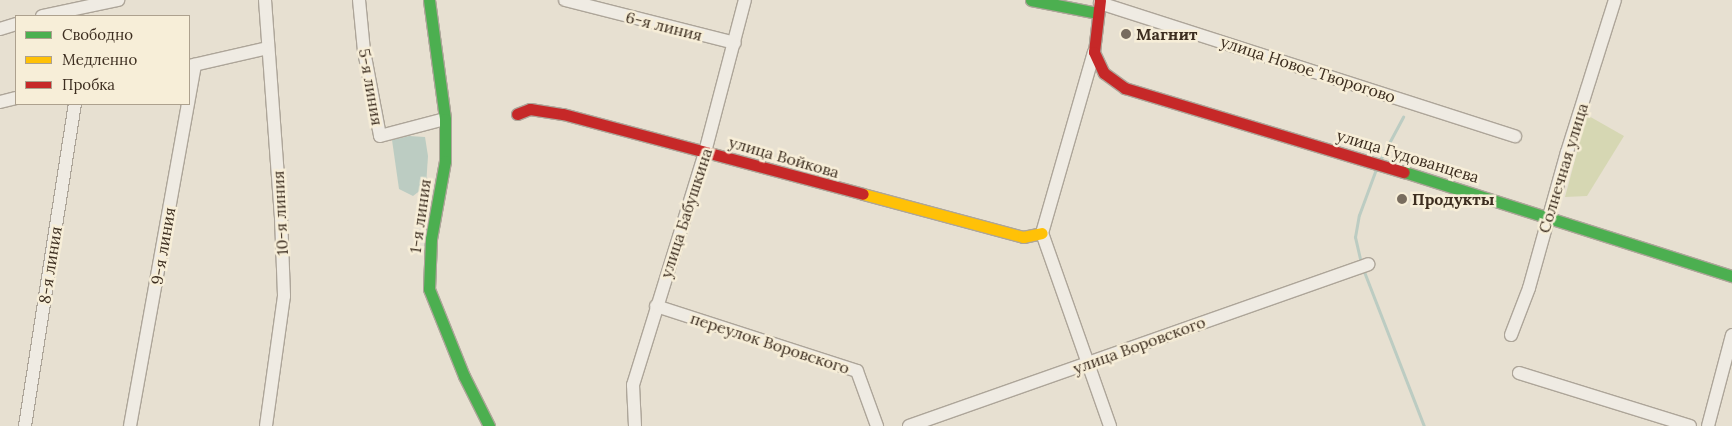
<!DOCTYPE html>
<meta charset="utf-8">
<style>
body{margin:0}
#map{position:relative;width:1732px;height:426px;overflow:hidden;background:#e7e0d1;font-family:Lora,serif}
div>[style]{position:absolute}
.green>*{inset:0;background:#d6d7b3}
.water>*{inset:0;background:#bcccc2}
.stream>*{height:3px;margin:-1.5px;padding:0 1.5px;transform-origin:1.5px;border-radius:1.5px;background:#bcccc2}
.roads{filter:drop-shadow(1px 0 #ada599) drop-shadow(-1px 0 #ada599) drop-shadow(0 1px #ada599) drop-shadow(0 -1px #ada599)}
.street>*{height:12px;margin:-6px;padding:0 6px;transform-origin:6px;border-radius:6px;background:#efebe3}
.fast>*{height:11px;margin:-5.5px;padding:0 5.5px;transform-origin:5.5px;border-radius:5.5px;background:#4caf50}
.slow>*{height:11px;margin:-5.5px;padding:0 5.5px;transform-origin:5.5px;border-radius:5.5px;background:#ffc107}
.jam>*{height:11px;margin:-5.5px;padding:0 5.5px;transform-origin:5.5px;border-radius:5.5px;background:#c62828}
.dots>*{width:14px;height:14px;translate:-50% -50%;box-sizing:border-box;border:2px solid #f7eed8;border-radius:50%}
span{translate:-50% -50%;white-space:nowrap;text-align:center;line-height:1.15;-webkit-text-stroke:5px #f7eed8;paint-order:stroke}
.street-label{font-size:16px;color:#3d2e20}
.poi-label{font-size:16px;color:#3d2e20;font-weight:700}
.left{translate:0 -50%;text-align:left}
.legend{position:absolute;left:15px;top:15px;width:175px;height:90px;box-sizing:border-box;background:#f7eed8;border:1px solid #ada18e;margin:0;padding:6px 9px;list-style:none;font-size:15px;color:#3d2e20}
.legend li{display:flex;align-items:center;gap:10px;height:25px}
.legend b{width:25px;border:1px solid #ada18e}
</style>
<div id="map">
<div class="green">
<i style="clip-path:polygon(1587px 115px,1624px 136px,1587px 196px,1565px 197px)"></i>
</div>
<div class="water">
<i style="clip-path:polygon(409px 136px,425px 137px,428px 156px,426px 186px,413px 196px,399px 189px,392px 140px)"></i>
</div>
<div class="stream">
<i style="left:1381px;top:158px;width:47px;rotate:-61.8deg"></i>
<i style="left:1361px;top:263px;width:27px;rotate:-103deg"></i>
<i style="left:1355px;top:237px;width:22px;rotate:-80deg"></i>
<i style="left:1359px;top:215px;width:49px;rotate:-69.7deg"></i>
<i style="left:1363px;top:269px;width:168px;rotate:68.8deg"></i>
</div>
<div class="roads">
<div class="street">
<i style="left:265px;top:0;width:218px;rotate:85.8deg"></i>
<i style="left:281px;top:217px;width:79px;rotate:87.8deg"></i>
<i style="left:284px;top:296px;width:131px;rotate:97.9deg"></i>
<i style="left:359px;top:0;width:51px;rotate:84.4deg"></i>
<i style="left:364px;top:51px;width:86px;rotate:79.3deg"></i>
<i style="left:380px;top:136px;width:67px;rotate:-14.7deg"></i>
<i style="left:565px;top:0;width:175px;rotate:14.2deg"></i>
<i style="left:1100px;top:3px;width:436px;rotate:17.8deg"></i>
<i style="left:42px;top:16px;width:78px;rotate:-11.9deg"></i>
<i style="left:0;top:29px;width:17px;rotate:-17deg"></i>
<i style="left:1094px;top:52px;width:188px;rotate:106deg"></i>
<i style="left:1042px;top:233px;width:205px;rotate:70.6deg"></i>
<i style="left:189px;top:66px;width:81px;rotate:-12.8deg"></i>
<i style="left:0;top:102px;width:16px;rotate:-14deg"></i>
<i style="left:656px;top:306px;width:211px;rotate:17.9deg"></i>
<i style="left:857px;top:371px;width:59px;rotate:70deg"></i>
<i style="left:1511px;top:335px;width:50px;rotate:-69deg"></i>
<i style="left:1529px;top:288px;width:141px;rotate:-74.4deg"></i>
<i style="left:1567px;top:152px;width:159px;rotate:-72.5deg"></i>
<i style="left:1519px;top:373px;width:179px;rotate:17.2deg"></i>
<i style="left:25px;top:426px;width:326px;rotate:-81.2deg"></i>
<i style="left:130px;top:426px;width:367px;rotate:-79.8deg"></i>
<i style="left:635px;top:426px;width:41px;rotate:-92.8deg"></i>
<i style="left:633px;top:385px;width:244px;rotate:-72.8deg"></i>
<i style="left:705px;top:152px;width:157px;rotate:-75.3deg"></i>
<i style="left:909px;top:426px;width:487px;rotate:-19.4deg"></i>
<i style="left:1708px;top:426px;width:94px;rotate:-75.2deg"></i>
</div>
<div class="fast">
<i style="left:429px;top:0;width:120px;rotate:82.3deg"></i>
<i style="left:445px;top:119px;width:42px;rotate:90deg"></i>
<i style="left:445px;top:161px;width:79px;rotate:100.2deg"></i>
<i style="left:431px;top:239px;width:50px;rotate:92.3deg"></i>
<i style="left:429px;top:289px;width:94px;rotate:68.1deg"></i>
<i style="left:464px;top:376px;width:56px;rotate:63.4deg"></i>
<i style="left:1031px;top:0;width:67px;rotate:11.1deg"></i>
<i style="left:1404px;top:172px;width:344px;rotate:17.6deg"></i>
</div>
<div class="slow">
<i style="left:863px;top:194px;width:166px;rotate:15deg"></i>
<i style="left:1023px;top:237px;width:19px;rotate:-12deg"></i>
</div>
<div class="jam">
<i style="left:1100px;top:0;width:52px;rotate:96.6deg"></i>
<i style="left:1094px;top:52px;width:23px;rotate:65deg"></i>
<i style="left:1104px;top:73px;width:26px;rotate:36deg"></i>
<i style="left:1125px;top:88px;width:291px;rotate:16.8deg"></i>
<i style="left:517px;top:114px;width:14px;rotate:-21deg"></i>
<i style="left:530px;top:109px;width:33px;rotate:9deg"></i>
<i style="left:563px;top:114px;width:310px;rotate:14.9deg"></i>
</div>
</div>
<div class="dots">
<i style="left:1126px;top:34px;background:#786c5e"></i>
<i style="left:1402px;top:199px;background:#786c5e"></i>
</div>
<div class="street-label">
<span style="left:664px;top:26px;rotate:14deg">6-я линия</span>
<span style="left:1308px;top:69px;rotate:18deg">улица Новое Творогово</span>
<span style="left:371px;top:87px;rotate:80deg">5-я линия</span>
<span style="left:1408px;top:156px;rotate:17deg">улица Гудованцева</span>
<span style="left:784px;top:157px;rotate:16deg">улица Войкова</span>
<span style="left:1563px;top:168px;rotate:-73deg">Солнечная улица</span>
<span style="left:280px;top:213px;rotate:-93deg">10-я линия</span>
<span style="left:686px;top:213px;rotate:-72deg">улица Бабушкина</span>
<span style="left:420px;top:216px;rotate:-82deg">1-я линия</span>
<span style="left:163px;top:246px;rotate:-80deg">9-я линия</span>
<span style="left:50px;top:265px;rotate:-81deg">8-я линия</span>
<span style="left:770px;top:343px;rotate:18deg">переулок Воровского</span>
<span style="left:1139px;top:345px;rotate:-20deg">улица Воровского</span>
</div>
<div class="poi-label">
<span class="left" style="left:1136px;top:34px">Магнит</span>
<span class="left" style="left:1412px;top:199px">Продукты</span>
</div>
<ul class="legend">
<li><b style="height:6px;background:#4caf50"></b>Свободно</li>
<li><b style="height:6px;background:#ffc107"></b>Медленно</li>
<li><b style="height:6px;background:#c62828"></b>Пробка</li>
</ul>
</div>
